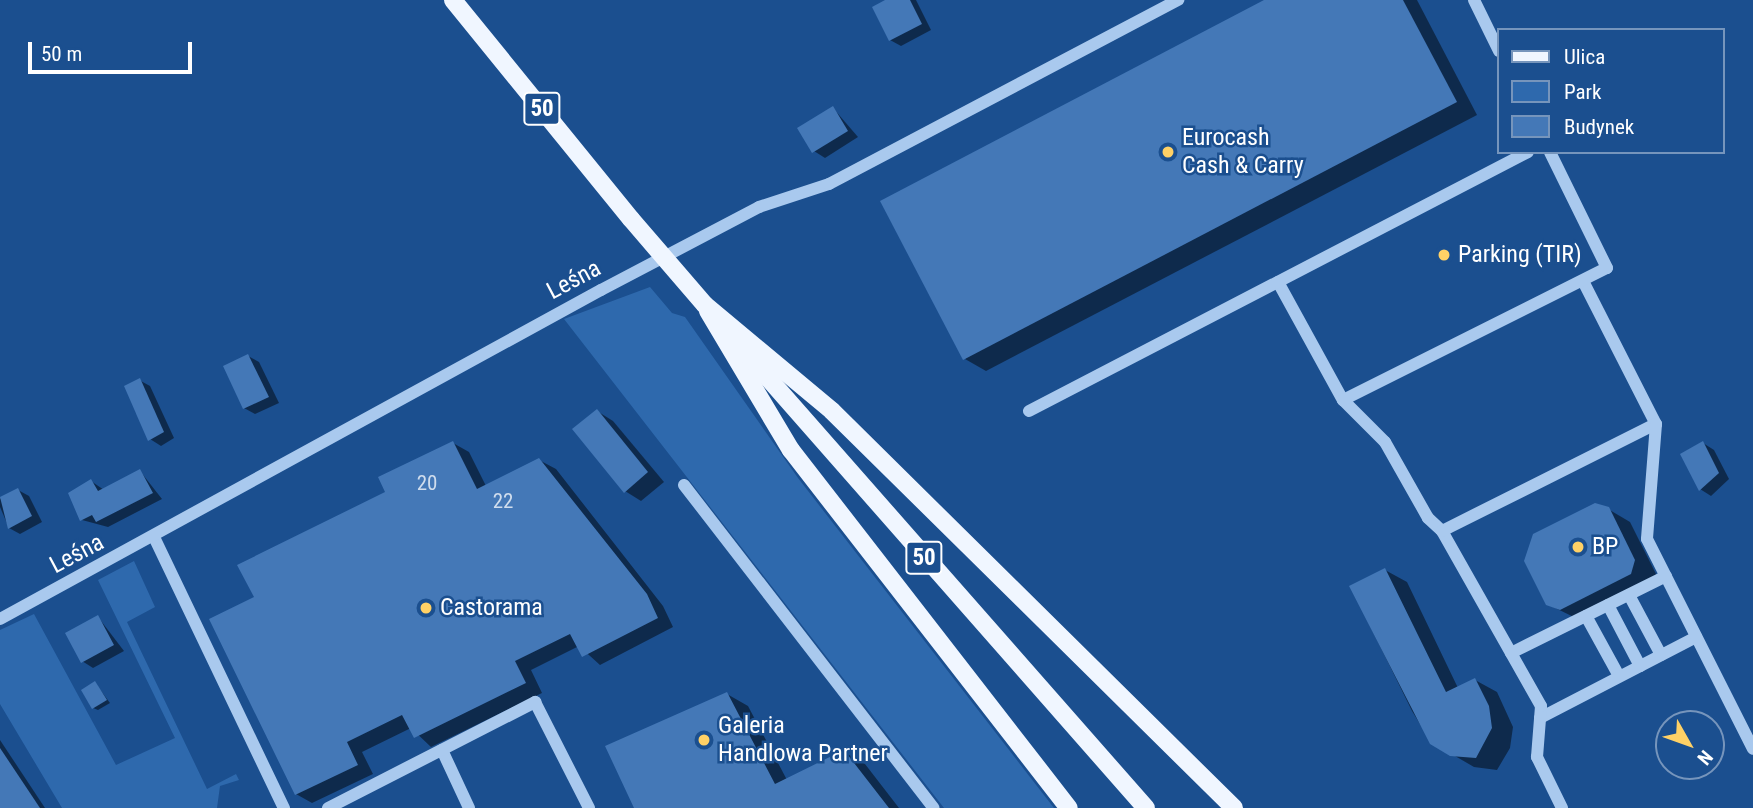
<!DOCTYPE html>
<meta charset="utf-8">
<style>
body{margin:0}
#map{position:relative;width:1753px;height:808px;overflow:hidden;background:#1b4f8f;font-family:"Roboto Condensed",sans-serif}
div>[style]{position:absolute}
.green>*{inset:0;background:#2e69ad}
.shadow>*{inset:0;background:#0007}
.building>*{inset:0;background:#4478b7}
.minor>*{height:12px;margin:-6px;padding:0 6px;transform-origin:6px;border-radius:6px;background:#a9c9ee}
.major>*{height:18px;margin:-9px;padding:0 9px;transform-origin:9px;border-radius:9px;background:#f0f6ff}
.major-bridge>*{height:18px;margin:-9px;padding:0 9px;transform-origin:9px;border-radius:9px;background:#f0f6ff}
.dots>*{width:19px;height:19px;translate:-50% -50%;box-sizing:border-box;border:4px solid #1b4f8f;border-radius:50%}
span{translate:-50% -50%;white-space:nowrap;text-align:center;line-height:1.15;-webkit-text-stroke:5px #1b4f8f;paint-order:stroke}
.number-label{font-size:21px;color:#d0dded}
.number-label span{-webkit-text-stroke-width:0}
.shield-label span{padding:2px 5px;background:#1b4f8f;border:2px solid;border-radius:5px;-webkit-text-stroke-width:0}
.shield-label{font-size:23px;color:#fff;font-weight:700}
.poi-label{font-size:24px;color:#fff}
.left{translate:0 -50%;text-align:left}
.street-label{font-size:24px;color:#fff}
.legend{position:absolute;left:1497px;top:28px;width:228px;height:126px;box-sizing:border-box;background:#1b4f8f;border:2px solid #7695bc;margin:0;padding:9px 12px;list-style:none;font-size:21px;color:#fff}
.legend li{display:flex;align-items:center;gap:14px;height:35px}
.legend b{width:35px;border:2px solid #7695bc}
.north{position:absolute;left:1655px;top:710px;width:70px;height:70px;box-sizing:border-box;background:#1b4f8f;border:2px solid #7695bc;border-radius:50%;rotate:130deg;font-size:19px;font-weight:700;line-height:28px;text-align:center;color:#fff}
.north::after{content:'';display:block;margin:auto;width:24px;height:32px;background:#ffd166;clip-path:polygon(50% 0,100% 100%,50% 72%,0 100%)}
.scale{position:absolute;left:28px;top:42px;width:164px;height:32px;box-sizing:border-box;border:4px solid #fff;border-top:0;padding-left:9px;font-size:21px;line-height:24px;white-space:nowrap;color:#fff;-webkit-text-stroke:5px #1b4f8f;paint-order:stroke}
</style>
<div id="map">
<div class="green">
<i style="clip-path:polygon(650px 287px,672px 313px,685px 317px,798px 478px,1054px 808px,944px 808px,564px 319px)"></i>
<i style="clip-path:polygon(134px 561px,155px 607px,127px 622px,207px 789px,236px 774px,239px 780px,220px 786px,217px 808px,62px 808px,0 704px,0 630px,34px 614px,116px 765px,175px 738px,98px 580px)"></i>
</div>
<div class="shadow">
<i style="clip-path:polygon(889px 0,916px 0,931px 30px,901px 46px,890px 40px)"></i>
<i style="clip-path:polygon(1268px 0,1417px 0,1477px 115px,986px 371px,965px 359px)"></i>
<i style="clip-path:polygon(833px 108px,858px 137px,825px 158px,814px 151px)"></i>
<i style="clip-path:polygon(248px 356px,259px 362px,279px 403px,255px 414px,244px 408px)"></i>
<i style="clip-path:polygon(139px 380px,150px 386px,174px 438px,161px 446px,150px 439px)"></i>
<i style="clip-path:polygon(597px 411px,613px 421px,664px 482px,641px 501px,625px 491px)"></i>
<i style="clip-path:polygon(453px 443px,469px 452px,486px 486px,539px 460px,556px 469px,663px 606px,673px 627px,600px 665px,579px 646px,531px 670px,542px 693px,431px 747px,411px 728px,362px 752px,373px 774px,312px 803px,296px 794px,256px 598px)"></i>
<i style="clip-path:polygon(1703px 443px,1714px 450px,1729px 479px,1711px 496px,1700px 489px)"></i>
<i style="clip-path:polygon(140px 471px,162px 499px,108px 527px,82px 520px,91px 481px,104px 490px)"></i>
<i style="clip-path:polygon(18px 490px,29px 496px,42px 522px,20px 534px,9px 528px,0 507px,0 499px)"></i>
<i style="clip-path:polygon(1608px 509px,1630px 522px,1656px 574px,1652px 586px,1582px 621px,1547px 604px)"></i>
<i style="clip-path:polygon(1385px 570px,1407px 582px,1458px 688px,1475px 680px,1497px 692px,1513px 727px,1510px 748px,1497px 770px,1474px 767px,1431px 742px,1412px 711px,1351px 587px)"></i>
<i style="clip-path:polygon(98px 617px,124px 651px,93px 668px,82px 661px)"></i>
<i style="clip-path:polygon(95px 683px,110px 703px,98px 710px,93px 708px)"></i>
<i style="clip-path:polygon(727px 694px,748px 706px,787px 780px,844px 752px,865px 764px,899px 808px,637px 808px)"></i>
<i style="clip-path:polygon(0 740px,45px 808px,0 808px)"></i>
</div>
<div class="building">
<i style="clip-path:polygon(885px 0,910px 0,922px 24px,889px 41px,872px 7px)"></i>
<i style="clip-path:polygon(1264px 0,1403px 0,1457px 102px,963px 360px,880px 201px)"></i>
<i style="clip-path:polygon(833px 106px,848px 131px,812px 153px,797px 128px)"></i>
<i style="clip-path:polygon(248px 354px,269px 397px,243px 409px,223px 366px)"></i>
<i style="clip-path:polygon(140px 378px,164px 432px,148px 441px,124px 386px)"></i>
<i style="clip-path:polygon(597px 409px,648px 472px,624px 493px,572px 429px)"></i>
<i style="clip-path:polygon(453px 441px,477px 489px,539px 458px,647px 594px,658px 618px,582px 657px,570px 634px,515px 661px,526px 683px,414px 738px,402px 715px,347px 742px,358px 765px,295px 795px,209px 619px,254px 597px,237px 565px,385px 492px,378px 477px)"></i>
<i style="clip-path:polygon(1703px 441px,1719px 473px,1699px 491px,1680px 454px)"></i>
<i style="clip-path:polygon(140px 469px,153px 493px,96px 522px,92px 515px,80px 521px,68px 493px,91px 479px,98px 491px)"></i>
<i style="clip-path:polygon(18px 488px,32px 516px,8px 529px,0 497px)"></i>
<i style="clip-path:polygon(1595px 503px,1609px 507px,1635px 560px,1631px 574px,1560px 610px,1546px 605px,1524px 561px,1533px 534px)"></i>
<i style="clip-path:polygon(1385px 568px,1446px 692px,1475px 678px,1489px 706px,1492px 728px,1476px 758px,1450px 756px,1430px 744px,1349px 586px)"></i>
<i style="clip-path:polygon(98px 615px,114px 645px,81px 663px,65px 633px)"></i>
<i style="clip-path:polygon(95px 681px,107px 700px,92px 709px,81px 690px)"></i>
<i style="clip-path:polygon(727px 692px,775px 784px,844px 750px,889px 808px,634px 808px,605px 746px)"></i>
<i style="clip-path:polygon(0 748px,40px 808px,0 808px)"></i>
</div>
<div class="minor">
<i style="left:1474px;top:0;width:57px;rotate:63.9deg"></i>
<i style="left:1583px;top:281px;width:161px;rotate:63deg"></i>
<i style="left:1278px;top:282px;width:135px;rotate:61.2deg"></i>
<i style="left:1343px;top:400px;width:59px;rotate:45deg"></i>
<i style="left:1385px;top:442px;width:87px;rotate:60.5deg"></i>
<i style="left:1428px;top:518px;width:19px;rotate:43deg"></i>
<i style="left:1343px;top:400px;width:295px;rotate:-26.6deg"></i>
<i style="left:1607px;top:268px;width:129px;rotate:-116.2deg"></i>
<i style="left:1029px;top:411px;width:562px;rotate:-27.43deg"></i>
<i style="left:684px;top:485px;width:408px;rotate:52.3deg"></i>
<i style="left:154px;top:537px;width:301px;rotate:64.4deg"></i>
<i style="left:1629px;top:595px;width:68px;rotate:61.9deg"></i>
<i style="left:1608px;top:605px;width:69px;rotate:62.3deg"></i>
<i style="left:1586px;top:616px;width:68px;rotate:61.2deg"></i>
<i style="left:0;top:619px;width:685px;rotate:-28.7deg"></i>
<i style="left:601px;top:290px;width:178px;rotate:-27.7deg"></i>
<i style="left:759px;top:207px;width:74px;rotate:-18.2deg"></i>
<i style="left:829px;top:184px;width:395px;rotate:-27.8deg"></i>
<i style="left:1511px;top:653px;width:173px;rotate:-26.4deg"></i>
<i style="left:1540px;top:718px;width:176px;rotate:-27.4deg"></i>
<i style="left:442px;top:750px;width:64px;rotate:65deg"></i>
<i style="left:328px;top:808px;width:233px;rotate:-27.1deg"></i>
<i style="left:535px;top:702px;width:119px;rotate:63deg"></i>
<i style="left:1562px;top:808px;width:57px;rotate:-116.1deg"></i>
<i style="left:1537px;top:757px;width:51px;rotate:-85.5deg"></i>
<i style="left:1541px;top:706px;width:201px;rotate:-119.5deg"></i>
<i style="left:1442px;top:531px;width:239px;rotate:-26.6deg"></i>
<i style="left:1656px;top:424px;width:115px;rotate:94.5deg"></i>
<i style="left:1647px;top:539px;width:235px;rotate:63.2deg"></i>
</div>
<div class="major">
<i style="left:453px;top:0;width:282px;rotate:50.9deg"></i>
<i style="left:705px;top:305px;width:165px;rotate:39.8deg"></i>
<i style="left:832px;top:411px;width:565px;rotate:44.64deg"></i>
<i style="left:708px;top:311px;width:162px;rotate:59.2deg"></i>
<i style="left:791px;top:450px;width:453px;rotate:52.2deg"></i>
<i style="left:732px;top:337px;width:627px;rotate:48.69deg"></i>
</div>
<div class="major-bridge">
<i style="left:631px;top:219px;width:113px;rotate:49.3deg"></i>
</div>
<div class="dots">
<i style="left:1168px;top:152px;background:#ffd166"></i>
<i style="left:1444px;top:255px;background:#ffd166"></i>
<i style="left:1578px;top:547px;background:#ffd166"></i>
<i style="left:426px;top:608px;background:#ffd166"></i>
<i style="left:704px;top:740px;background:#ffd166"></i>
</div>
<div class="number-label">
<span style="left:427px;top:483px">20</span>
<span style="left:503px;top:501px">22</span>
</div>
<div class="shield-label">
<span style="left:542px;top:109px">50</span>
<span style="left:924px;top:558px">50</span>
</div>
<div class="poi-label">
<span class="left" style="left:1182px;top:152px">Eurocash<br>Cash &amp; Carry</span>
<span class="left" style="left:1458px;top:255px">Parking (TIR)</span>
<span class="left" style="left:1592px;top:547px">BP</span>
<span class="left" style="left:440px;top:608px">Castorama</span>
<span class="left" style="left:718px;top:740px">Galeria<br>Handlowa Partner</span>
</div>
<div class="street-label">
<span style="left:574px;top:280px;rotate:-28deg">Leśna</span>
<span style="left:77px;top:554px;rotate:-28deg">Leśna</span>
</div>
<ul class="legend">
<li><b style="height:9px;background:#f0f6ff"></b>Ulica</li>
<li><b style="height:19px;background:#2e69ad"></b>Park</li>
<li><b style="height:19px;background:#4478b7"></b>Budynek</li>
</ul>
<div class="north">N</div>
<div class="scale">50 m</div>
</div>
